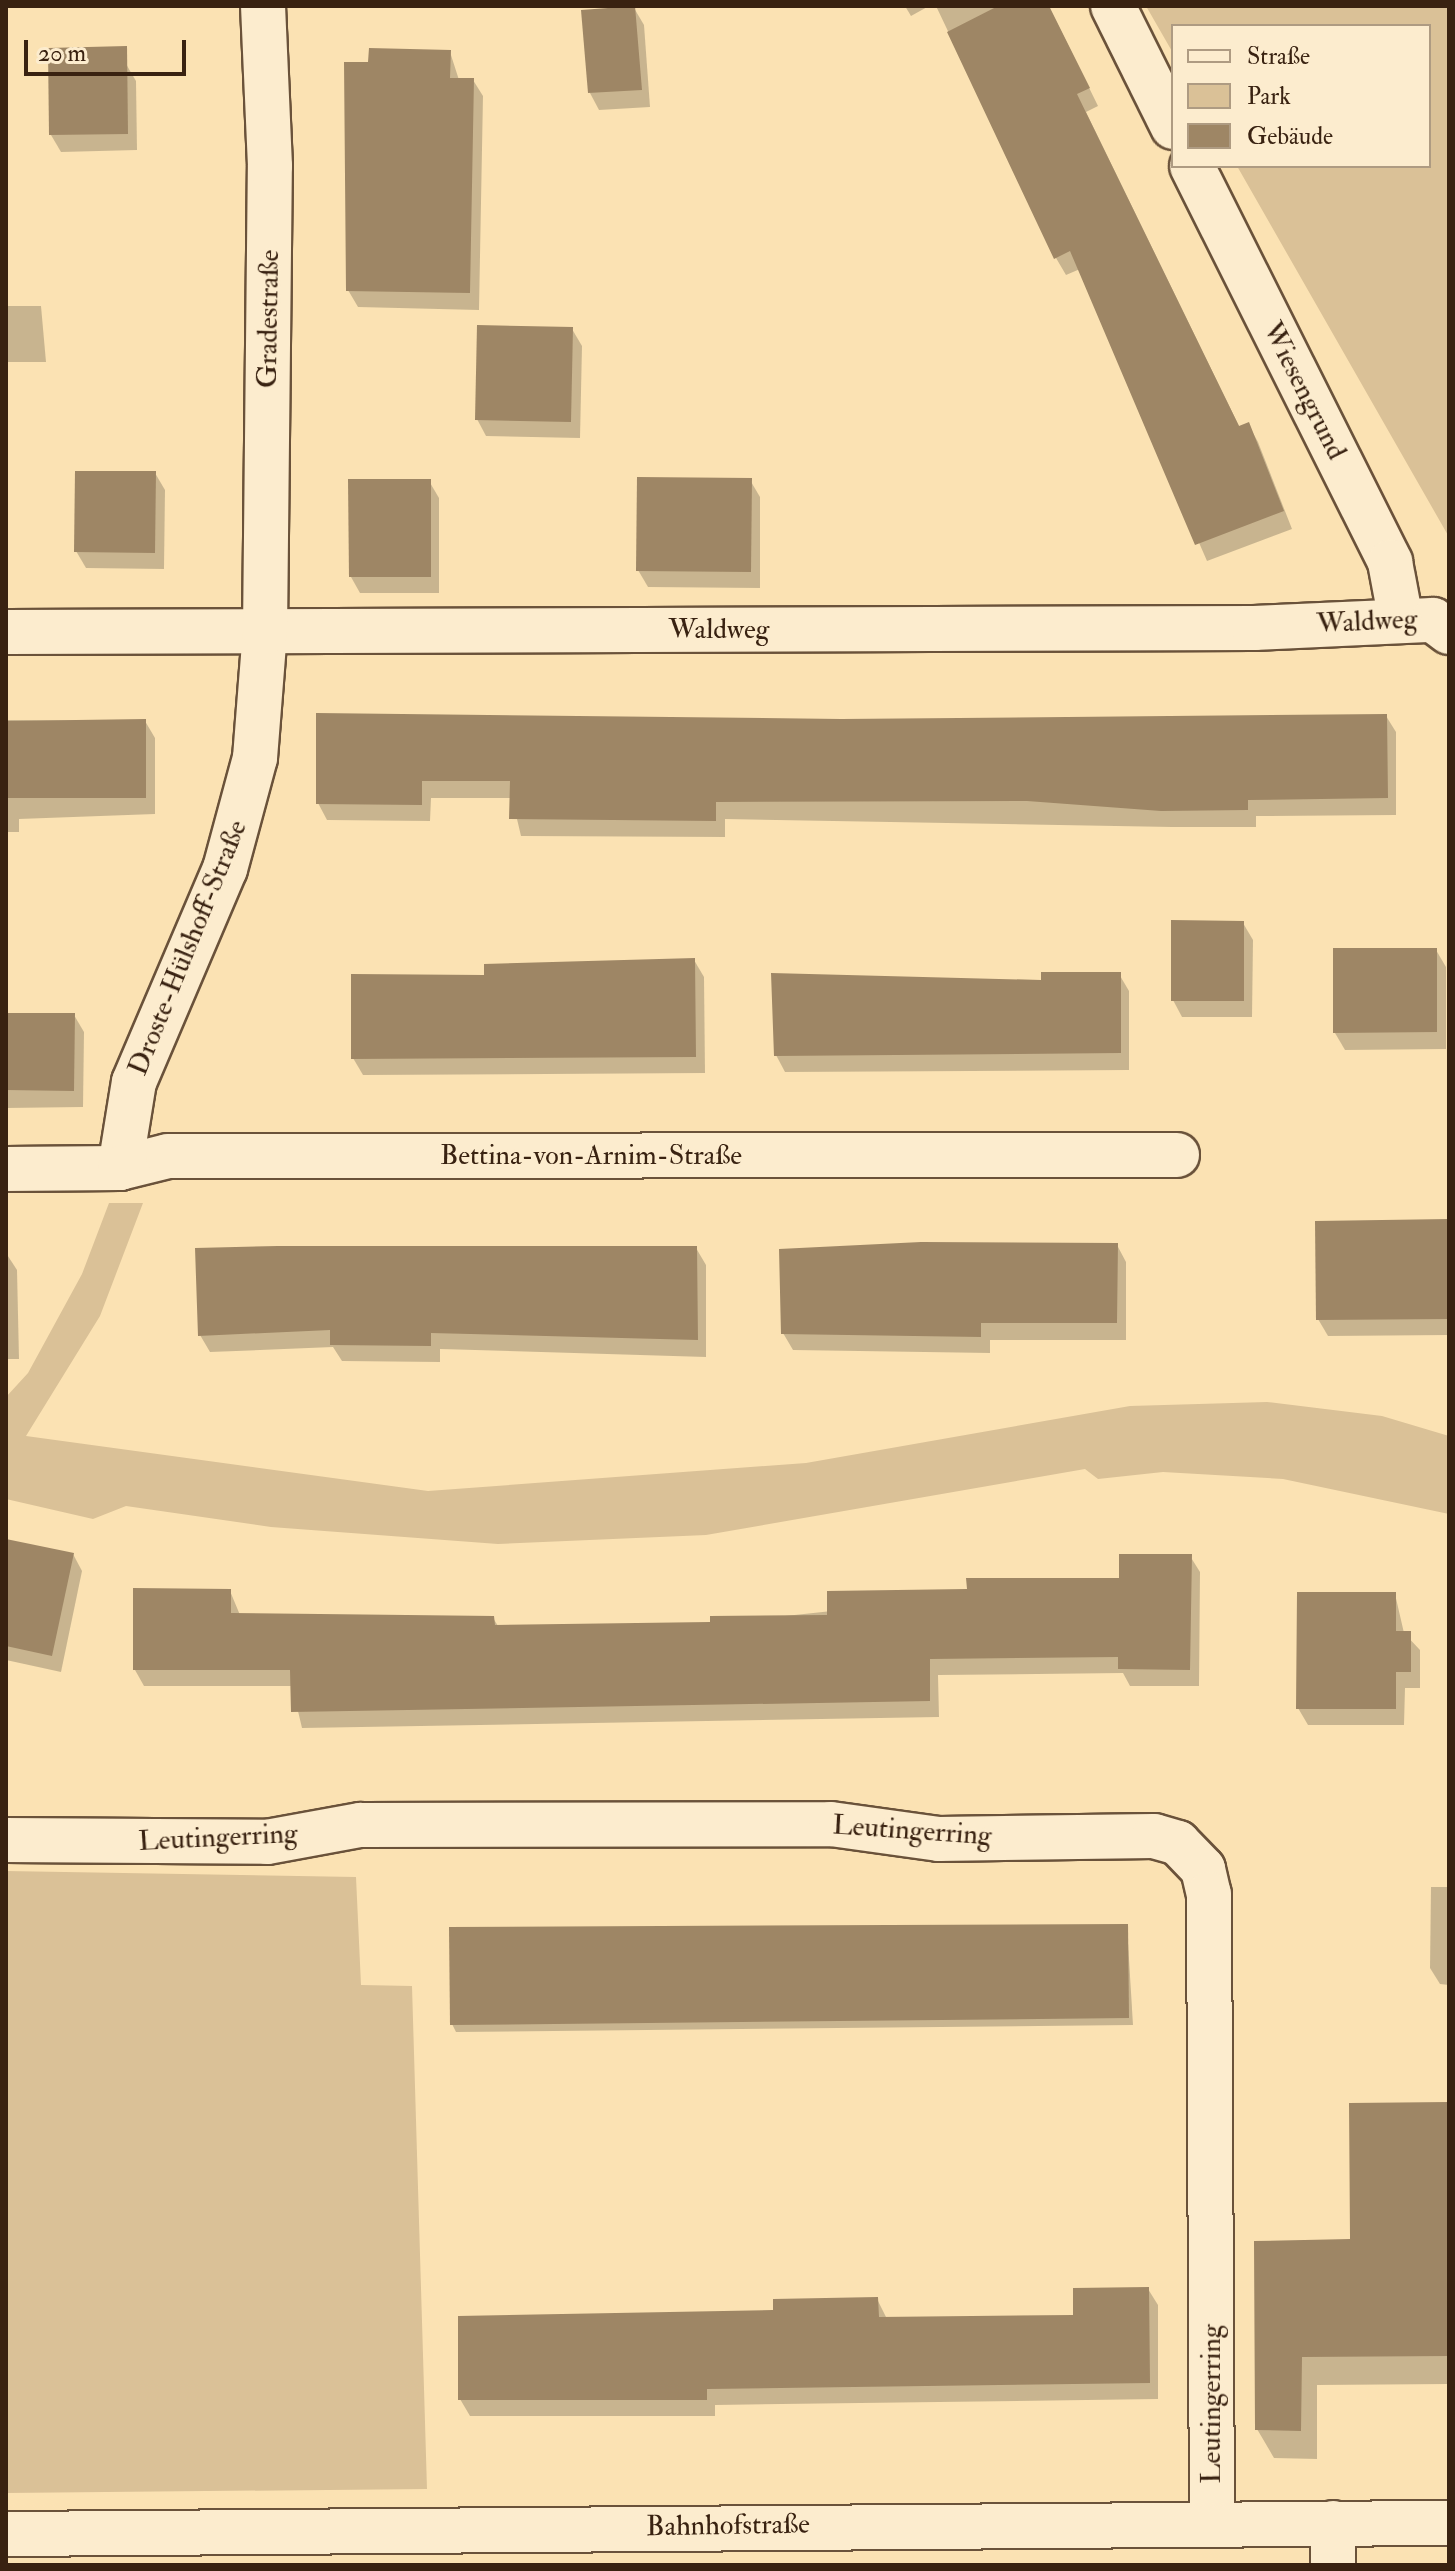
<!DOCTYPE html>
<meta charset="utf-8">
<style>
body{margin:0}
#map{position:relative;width:1455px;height:2571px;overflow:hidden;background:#fbe2b3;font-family:"IM FELL Double Pica",serif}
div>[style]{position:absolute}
.green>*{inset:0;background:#dac197}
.shadow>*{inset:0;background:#0003}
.building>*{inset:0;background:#9e8665}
.roads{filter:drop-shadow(2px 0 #6a523a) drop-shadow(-2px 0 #6a523a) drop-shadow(0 2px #6a523a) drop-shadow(0 -2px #6a523a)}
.minor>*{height:44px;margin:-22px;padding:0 22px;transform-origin:22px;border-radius:22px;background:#fcecce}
span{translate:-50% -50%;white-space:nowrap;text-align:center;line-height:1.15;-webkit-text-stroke:6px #fcecce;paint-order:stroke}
.street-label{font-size:28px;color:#392211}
.frame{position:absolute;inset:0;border:8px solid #392211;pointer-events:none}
.legend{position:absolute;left:1171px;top:24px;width:260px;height:144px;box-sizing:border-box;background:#fcecce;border:2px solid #ae9b82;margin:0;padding:10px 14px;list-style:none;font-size:24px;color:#392211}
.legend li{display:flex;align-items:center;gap:16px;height:40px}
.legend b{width:40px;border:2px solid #ae9b82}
.scale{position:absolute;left:24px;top:40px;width:162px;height:36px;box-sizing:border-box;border:4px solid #392211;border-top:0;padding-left:10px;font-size:24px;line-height:28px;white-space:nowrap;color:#392211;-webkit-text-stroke:6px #fcecce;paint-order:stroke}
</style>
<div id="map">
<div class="green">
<i style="clip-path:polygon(1146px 6px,1449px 6px,1449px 537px,1237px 166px,1429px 166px,1429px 26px,1173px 26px,1173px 53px)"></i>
<i style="clip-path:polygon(109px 1203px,143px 1203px,100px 1316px,26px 1436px,428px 1491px,806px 1463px,1130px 1406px,1267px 1402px,1382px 1416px,1449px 1436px,1449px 1514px,1283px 1479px,1163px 1472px,1098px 1479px,1085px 1469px,706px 1535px,498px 1544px,271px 1527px,126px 1506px,93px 1519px,6px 1499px,6px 1397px,28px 1373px,82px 1274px)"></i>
<i style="clip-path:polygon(6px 1871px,356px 1877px,361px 1985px,412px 1986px,427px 2489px,6px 2493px)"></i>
</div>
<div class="shadow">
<i style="clip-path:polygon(905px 6px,929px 6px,911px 16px)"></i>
<i style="clip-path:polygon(936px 6px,1049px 6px,1098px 106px,1086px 112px,1240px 428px,1248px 424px,1258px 442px,1292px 529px,1207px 561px,1080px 269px,1066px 275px,1056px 258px)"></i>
<i style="clip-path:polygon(634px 8px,644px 25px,650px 107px,599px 110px,590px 93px)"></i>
<i style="clip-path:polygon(450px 52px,459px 80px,473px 80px,483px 96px,479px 310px,358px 307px,348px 290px)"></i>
<i style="clip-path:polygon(126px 64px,136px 81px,137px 150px,61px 152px,51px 135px)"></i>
<i style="clip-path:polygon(6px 306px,41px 306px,46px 362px,6px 362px)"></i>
<i style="clip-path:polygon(572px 329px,582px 346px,580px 438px,486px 436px,477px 419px)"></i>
<i style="clip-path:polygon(155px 473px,165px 490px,164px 569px,86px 568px,76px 551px)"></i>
<i style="clip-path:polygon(750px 480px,760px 497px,760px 588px,648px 587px,638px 570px)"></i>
<i style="clip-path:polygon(429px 481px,439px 498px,439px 593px,360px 593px,351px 577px)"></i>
<i style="clip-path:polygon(318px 715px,841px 721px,1386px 716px,1396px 732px,1396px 815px,1256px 816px,1256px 827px,1172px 827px,725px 819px,725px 837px,521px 836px,512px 798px,431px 798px,430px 821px,327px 820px,318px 803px)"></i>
<i style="clip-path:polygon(6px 720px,145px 721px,155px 738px,155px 814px,19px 819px,19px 832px,6px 832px)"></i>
<i style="clip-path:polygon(1243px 923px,1253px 940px,1252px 1017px,1182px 1017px,1173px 1000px)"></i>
<i style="clip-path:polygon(1436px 950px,1446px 967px,1446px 1049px,1345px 1050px,1335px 1033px)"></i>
<i style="clip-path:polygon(694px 960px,704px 977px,705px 1073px,363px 1075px,353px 1058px,486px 977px)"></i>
<i style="clip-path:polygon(1119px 974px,1129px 991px,1129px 1070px,785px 1072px,776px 1055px,1043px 982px)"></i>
<i style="clip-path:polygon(6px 1015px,74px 1015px,84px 1032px,83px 1107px,6px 1108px)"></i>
<i style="clip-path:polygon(1449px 1221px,1449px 1335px,1328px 1336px,1318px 1319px)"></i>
<i style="clip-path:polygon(1117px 1245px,1126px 1262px,1126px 1340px,990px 1340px,990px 1353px,793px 1350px,783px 1333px)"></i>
<i style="clip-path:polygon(696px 1248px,706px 1265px,706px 1357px,440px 1349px,440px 1362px,342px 1361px,333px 1347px,210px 1352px,200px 1335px)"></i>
<i style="clip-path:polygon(6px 1253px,17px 1270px,19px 1359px,6px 1359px)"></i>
<i style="clip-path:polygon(6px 1541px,73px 1554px,82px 1571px,61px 1672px,6px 1660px)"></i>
<i style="clip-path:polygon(1190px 1556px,1200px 1572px,1199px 1686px,1130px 1686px,1123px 1673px,938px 1675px,939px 1717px,302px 1728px,292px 1686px,144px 1686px,135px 1670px,230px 1591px,240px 1615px,493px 1618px,498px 1626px,712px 1624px,1121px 1580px)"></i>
<i style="clip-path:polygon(1395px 1594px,1404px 1633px,1420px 1650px,1420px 1688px,1405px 1688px,1404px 1725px,1308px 1725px,1298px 1708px)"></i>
<i style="clip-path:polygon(1431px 1887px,1449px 1887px,1449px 1985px,1440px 1984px,1430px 1968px)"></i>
<i style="clip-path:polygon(1127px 1926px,1133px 2025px,456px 2032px,452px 2024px)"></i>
<i style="clip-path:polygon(1449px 2104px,1449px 2384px,1317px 2385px,1317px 2459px,1274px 2458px,1257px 2429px,1352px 2241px)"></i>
<i style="clip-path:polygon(1148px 2289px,1158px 2305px,1158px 2399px,715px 2405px,715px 2416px,470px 2416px,460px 2399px,775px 2312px,877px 2299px,887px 2319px,1075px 2317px)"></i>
</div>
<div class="building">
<i style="clip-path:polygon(635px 6px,642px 90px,588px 93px,581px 10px)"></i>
<i style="clip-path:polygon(998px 6px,1049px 6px,1090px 88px,1077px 94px,1239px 426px,1249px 422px,1284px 511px,1195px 545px,1070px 251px,1054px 259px,947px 32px)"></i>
<i style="clip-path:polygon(127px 46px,128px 134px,49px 135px,48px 48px)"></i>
<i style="clip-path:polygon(369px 48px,451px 50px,450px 78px,474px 78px,470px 293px,346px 291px,344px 62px,368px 62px)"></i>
<i style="clip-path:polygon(477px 325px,573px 327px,571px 422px,475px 420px)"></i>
<i style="clip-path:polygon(75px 471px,156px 471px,155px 553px,74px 552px)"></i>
<i style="clip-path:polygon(637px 477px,752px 478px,751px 572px,636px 571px)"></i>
<i style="clip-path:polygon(348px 479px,431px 479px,431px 577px,349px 577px)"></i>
<i style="clip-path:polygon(316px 713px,841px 719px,1387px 714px,1388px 798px,1248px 800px,1248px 810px,1161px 811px,1027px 801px,716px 802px,716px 821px,509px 819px,510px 781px,422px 781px,422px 805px,316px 804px)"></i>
<i style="clip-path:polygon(146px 719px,146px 798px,6px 798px,6px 721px)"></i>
<i style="clip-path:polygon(1171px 920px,1244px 921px,1244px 1001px,1171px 1001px)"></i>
<i style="clip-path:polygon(1333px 948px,1437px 948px,1437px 1032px,1333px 1033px)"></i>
<i style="clip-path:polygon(695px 958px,696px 1057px,351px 1059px,351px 974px,484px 975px,484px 964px)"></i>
<i style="clip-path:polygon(1041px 972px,1121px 972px,1121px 1053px,774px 1056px,771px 973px,1041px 980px)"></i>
<i style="clip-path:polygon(6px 1013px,75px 1013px,74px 1091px,6px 1090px)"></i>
<i style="clip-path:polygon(1449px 1219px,1449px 1319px,1316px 1320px,1315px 1221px)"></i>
<i style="clip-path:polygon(921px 1242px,1118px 1243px,1117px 1323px,981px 1323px,981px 1337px,781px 1334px,779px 1249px)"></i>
<i style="clip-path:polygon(278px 1246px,697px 1246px,698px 1340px,431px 1333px,431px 1346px,330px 1345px,330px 1330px,198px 1336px,195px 1248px)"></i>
<i style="clip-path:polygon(6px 1539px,74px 1553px,52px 1656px,6px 1646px)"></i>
<i style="clip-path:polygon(1119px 1554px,1192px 1554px,1190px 1670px,1118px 1669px,1118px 1657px,930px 1659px,930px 1701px,291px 1712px,290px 1670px,133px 1670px,133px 1588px,231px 1589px,231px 1613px,494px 1616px,495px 1625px,710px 1622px,710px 1616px,827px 1615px,827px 1591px,967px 1589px,966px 1578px,1119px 1578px)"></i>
<i style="clip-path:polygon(1297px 1592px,1396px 1592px,1396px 1631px,1411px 1631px,1411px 1672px,1396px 1672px,1396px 1709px,1296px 1709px)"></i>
<i style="clip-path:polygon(1128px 1924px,1129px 2018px,450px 2025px,449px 1927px)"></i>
<i style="clip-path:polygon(1449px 2102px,1449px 2356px,1302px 2357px,1301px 2431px,1255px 2430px,1254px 2241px,1350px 2239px,1349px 2103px)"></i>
<i style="clip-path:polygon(1149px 2287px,1150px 2383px,707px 2389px,707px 2400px,458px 2400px,458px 2316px,773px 2310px,773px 2299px,878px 2297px,879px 2317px,1073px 2315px,1073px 2288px)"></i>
</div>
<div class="roads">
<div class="minor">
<i style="left:1113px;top:6px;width:135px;rotate:63.6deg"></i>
<i style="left:1192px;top:166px;width:443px;rotate:63.4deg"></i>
<i style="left:1390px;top:562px;width:59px;rotate:79.3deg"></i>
<i style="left:6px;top:632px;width:1248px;rotate:-0.18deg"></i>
<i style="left:1254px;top:628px;width:179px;rotate:-2.6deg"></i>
<i style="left:1433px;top:620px;width:20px;rotate:37deg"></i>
<i style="left:120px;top:1168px;width:87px;rotate:-80.8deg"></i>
<i style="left:134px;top:1082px;width:232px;rotate:-66.9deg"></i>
<i style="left:225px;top:869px;width:115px;rotate:-74.9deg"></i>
<i style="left:255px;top:758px;width:126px;rotate:-85.5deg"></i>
<i style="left:265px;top:632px;width:466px;rotate:-89.4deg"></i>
<i style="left:270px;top:166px;width:160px;rotate:-92.5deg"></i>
<i style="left:6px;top:1169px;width:114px;rotate:-0.5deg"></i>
<i style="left:120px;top:1168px;width:49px;rotate:-14deg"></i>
<i style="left:168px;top:1156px;width:1009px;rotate:-0.06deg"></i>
<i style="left:6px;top:1840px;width:261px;rotate:0.4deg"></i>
<i style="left:267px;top:1842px;width:95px;rotate:-10.4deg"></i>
<i style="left:360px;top:1825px;width:471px;rotate:-0.1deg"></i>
<i style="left:831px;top:1824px;width:109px;rotate:7.9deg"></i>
<i style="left:939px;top:1839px;width:215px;rotate:-0.8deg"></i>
<i style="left:1154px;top:1836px;width:25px;rotate:16deg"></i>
<i style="left:1178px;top:1843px;width:36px;rotate:46deg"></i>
<i style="left:1203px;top:1869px;width:26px;rotate:77deg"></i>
<i style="left:1209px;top:1894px;width:626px;rotate:89.73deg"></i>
<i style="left:1333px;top:2523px;width:42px;rotate:90deg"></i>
<i style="left:6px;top:2534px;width:1443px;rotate:-0.44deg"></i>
</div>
</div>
<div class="street-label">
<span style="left:269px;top:319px;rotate:-89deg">Gradestraße</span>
<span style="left:1304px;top:391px;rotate:63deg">Wiesengrund</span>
<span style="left:1367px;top:622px;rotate:-3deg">Waldweg</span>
<span style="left:719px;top:630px">Waldweg</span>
<span style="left:188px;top:948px;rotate:-68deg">Droste-Hülshoff-Straße</span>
<span style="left:591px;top:1156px">Bettina-von-Arnim-Straße</span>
<span style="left:912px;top:1831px;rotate:4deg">Leutingerring</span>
<span style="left:218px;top:1838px;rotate:-3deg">Leutingerring</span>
<span style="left:1212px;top:2404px;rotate:-90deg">Leutingerring</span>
<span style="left:728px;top:2526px;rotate:-1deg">Bahnhofstraße</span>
</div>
<div class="frame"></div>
<ul class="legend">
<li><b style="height:10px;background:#fcecce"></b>Straße</li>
<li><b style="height:22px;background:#dac197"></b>Park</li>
<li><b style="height:22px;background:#9e8665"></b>Gebäude</li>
</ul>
<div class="scale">20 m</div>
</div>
